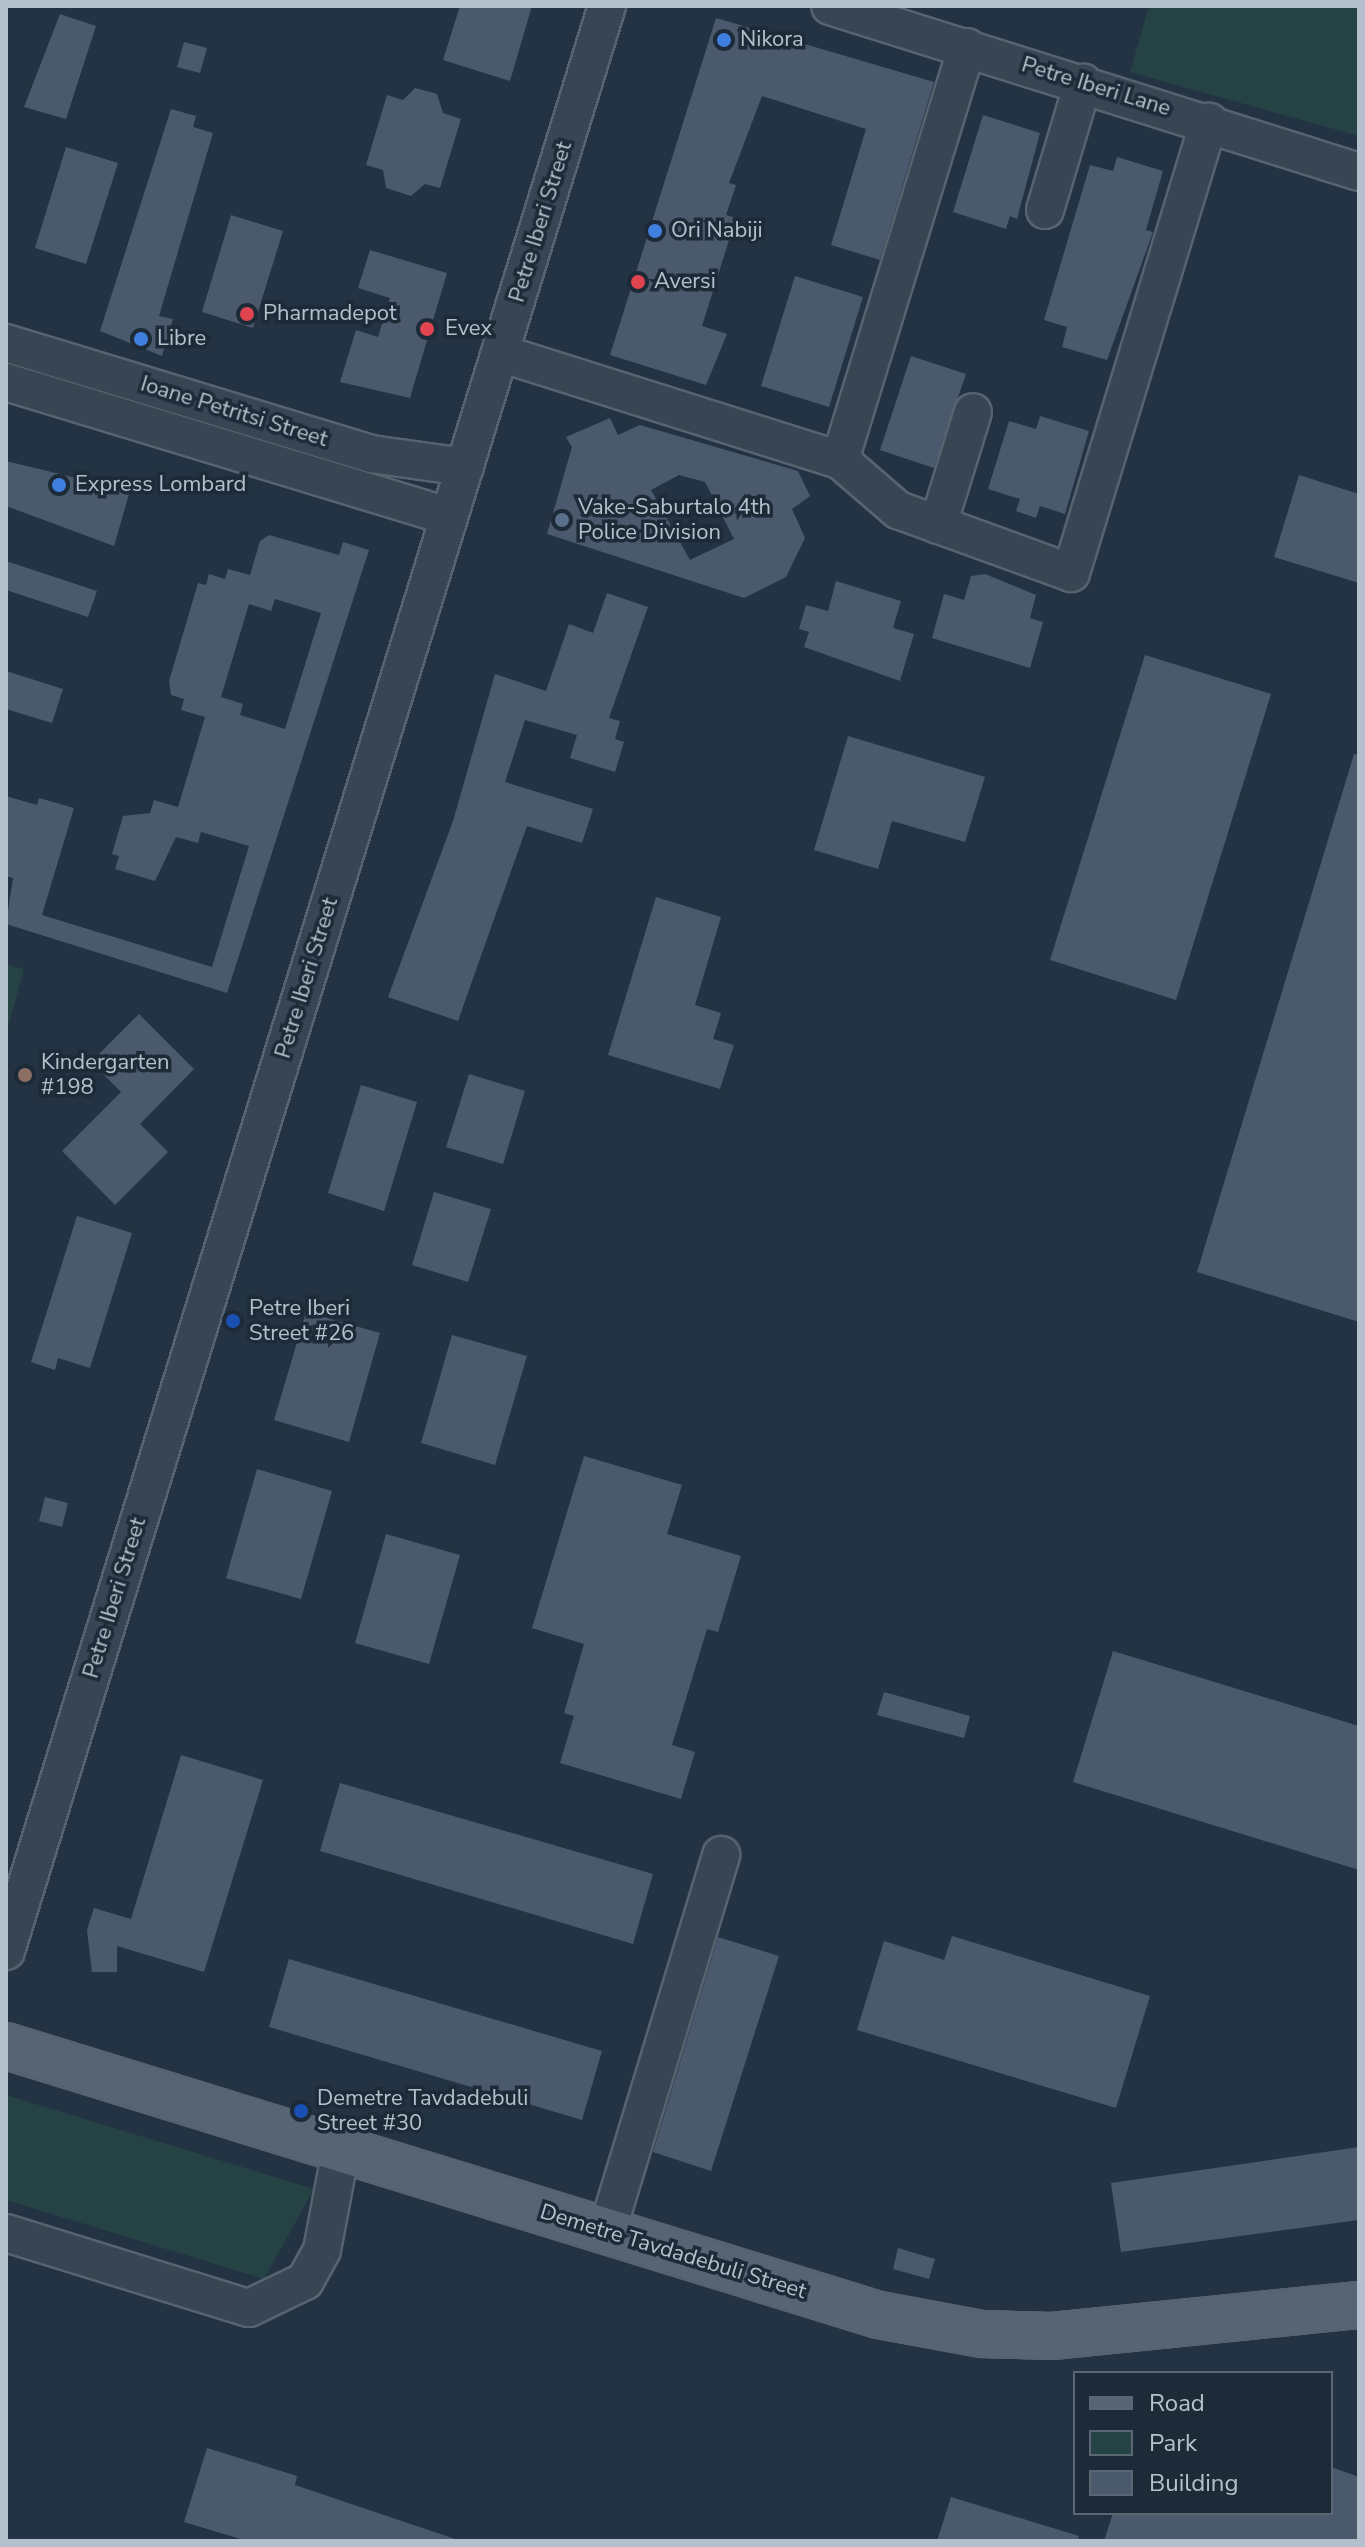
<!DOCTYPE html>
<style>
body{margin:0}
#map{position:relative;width:1365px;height:2547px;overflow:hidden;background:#233343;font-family:"Nunito Sans",sans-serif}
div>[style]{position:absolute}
.green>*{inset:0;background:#254344}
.building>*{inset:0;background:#4a5a6c}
.roads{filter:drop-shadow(2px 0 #566370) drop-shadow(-2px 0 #566370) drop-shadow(0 2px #566370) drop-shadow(0 -2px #566370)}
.minor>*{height:36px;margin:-18px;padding:0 18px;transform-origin:18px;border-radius:18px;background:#384553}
.major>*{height:44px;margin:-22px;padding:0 22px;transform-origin:22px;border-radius:22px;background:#566473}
.dots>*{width:22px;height:22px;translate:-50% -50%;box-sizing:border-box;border:4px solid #1d2a38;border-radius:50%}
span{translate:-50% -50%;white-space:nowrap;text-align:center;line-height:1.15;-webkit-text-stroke:7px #1d2a38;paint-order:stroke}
.poi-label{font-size:22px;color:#b5c0cd}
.left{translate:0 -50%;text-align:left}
.street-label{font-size:22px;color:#b5c0cd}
.frame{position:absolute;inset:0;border:8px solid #b5c0cd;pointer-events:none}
.legend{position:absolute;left:1073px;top:2371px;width:260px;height:144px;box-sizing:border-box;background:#1d2a38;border:2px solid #5a6674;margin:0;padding:10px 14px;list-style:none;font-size:24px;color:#b5c0cd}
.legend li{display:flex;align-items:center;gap:16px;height:40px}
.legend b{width:40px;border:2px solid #5a6674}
</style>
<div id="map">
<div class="green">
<i style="clip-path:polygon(1149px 6px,1359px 6px,1359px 136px,1130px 72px)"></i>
<i style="clip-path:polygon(6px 964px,24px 969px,6px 1035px)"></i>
<i style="clip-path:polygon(6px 2095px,314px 2189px,264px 2279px,6px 2200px)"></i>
</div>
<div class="building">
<i style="clip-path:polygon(460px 6px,532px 6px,510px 81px,443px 60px)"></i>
<i style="clip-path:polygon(60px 14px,96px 26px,66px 119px,24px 107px)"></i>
<i style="clip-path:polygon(716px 18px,934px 82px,880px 260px,831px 245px,866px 129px,762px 96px,729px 183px,736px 185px,726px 215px,736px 218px,702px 326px,727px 334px,706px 385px,610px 355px)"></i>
<i style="clip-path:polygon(184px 42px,207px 48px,200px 73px,177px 67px)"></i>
<i style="clip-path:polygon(415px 88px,437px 94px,443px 113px,461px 119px,440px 188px,425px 184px,411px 196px,386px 188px,383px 170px,366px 165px,387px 95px,403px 100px)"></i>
<i style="clip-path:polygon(171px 109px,196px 116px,193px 127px,213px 133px,159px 316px,173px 319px,162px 356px,100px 331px)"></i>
<i style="clip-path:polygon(983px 115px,1040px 133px,1017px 219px,1010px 216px,1006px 229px,953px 212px)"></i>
<i style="clip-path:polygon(66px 147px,118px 163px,86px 264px,35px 248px)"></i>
<i style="clip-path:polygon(1117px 157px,1163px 171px,1146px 230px,1153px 232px,1107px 360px,1062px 347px,1067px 327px,1044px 320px,1090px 165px,1113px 171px)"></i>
<i style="clip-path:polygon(231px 215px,283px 231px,253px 328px,202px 312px)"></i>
<i style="clip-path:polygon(370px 250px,447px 273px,410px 398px,340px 382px,356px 330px,378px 337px,390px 298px,358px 288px)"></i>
<i style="clip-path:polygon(795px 276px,863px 297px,829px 407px,761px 386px)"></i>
<i style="clip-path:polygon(911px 356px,966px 374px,934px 468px,880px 450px)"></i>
<i style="clip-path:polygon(1040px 416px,1089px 431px,1065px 514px,1040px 506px,1036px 518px,1016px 511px,1020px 499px,988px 489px,1009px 421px,1036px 429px)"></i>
<i style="clip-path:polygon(evenodd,610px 418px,618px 435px,640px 425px,798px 471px,810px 496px,792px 509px,805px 538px,786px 577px,744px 598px,547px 534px,572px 447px,566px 437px,610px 418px,679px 475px,705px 482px,734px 539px,690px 560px,651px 490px,679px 475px)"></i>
<i style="clip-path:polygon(6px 461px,130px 491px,114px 546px,6px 506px)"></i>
<i style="clip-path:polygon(1299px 475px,1359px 494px,1359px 583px,1274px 557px)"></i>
<i style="clip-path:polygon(evenodd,269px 535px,339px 555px,343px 542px,369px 550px,227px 993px,6px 924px,13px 878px,6px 876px,6px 796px,37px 805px,39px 798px,74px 808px,42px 915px,212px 967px,249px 846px,201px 832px,198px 843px,176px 837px,155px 881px,115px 869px,119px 856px,112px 854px,123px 816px,150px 813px,154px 800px,178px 807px,205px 717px,181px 710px,184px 699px,171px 695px,169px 681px,198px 583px,206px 585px,209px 574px,225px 579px,228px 569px,250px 575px,260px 541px,269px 535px,275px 599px,321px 613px,285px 729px,240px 715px,243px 704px,221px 697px,249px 604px,271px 611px,275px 599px)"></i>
<i style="clip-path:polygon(6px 561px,97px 591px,88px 617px,6px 590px)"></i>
<i style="clip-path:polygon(985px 574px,1036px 595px,1030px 618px,1043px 622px,1030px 668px,932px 638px,944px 594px,964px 600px,971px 576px)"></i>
<i style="clip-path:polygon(836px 581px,901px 601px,893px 628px,914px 634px,900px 681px,804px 647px,809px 632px,799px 629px,806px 605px,828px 611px)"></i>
<i style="clip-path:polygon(607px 593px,648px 607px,609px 718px,620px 721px,615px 739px,624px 742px,615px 772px,570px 758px,577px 735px,525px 720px,505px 782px,593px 809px,582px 843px,527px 826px,458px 1021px,388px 997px,453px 821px,495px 674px,546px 691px,569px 624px,593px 633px)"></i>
<i style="clip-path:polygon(1145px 655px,1271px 694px,1176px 1000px,1050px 960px)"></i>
<i style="clip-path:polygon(6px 671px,63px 689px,52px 723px,6px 709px)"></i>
<i style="clip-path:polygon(848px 736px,985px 777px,965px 842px,892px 821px,878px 869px,814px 850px)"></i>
<i style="clip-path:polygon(1354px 754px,1359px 755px,1359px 1322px,1197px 1272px)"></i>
<i style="clip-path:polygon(656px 897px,721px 917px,695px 1005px,721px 1013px,713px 1039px,734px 1045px,720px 1089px,608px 1055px)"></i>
<i style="clip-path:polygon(139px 1014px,194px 1069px,140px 1124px,168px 1152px,115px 1205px,62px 1151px,121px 1092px,91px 1062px)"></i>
<i style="clip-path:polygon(469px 1074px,525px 1091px,503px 1164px,446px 1147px)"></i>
<i style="clip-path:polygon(361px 1085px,417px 1102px,384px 1211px,328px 1193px)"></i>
<i style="clip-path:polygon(434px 1192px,491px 1209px,468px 1282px,412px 1265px)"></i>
<i style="clip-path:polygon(77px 1216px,132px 1233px,90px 1368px,58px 1358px,55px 1370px,31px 1362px)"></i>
<i style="clip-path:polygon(306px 1312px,380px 1333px,349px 1442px,274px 1420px)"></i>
<i style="clip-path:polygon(452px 1335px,527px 1356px,495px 1465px,421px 1443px)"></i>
<i style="clip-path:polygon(584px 1456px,682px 1485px,667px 1534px,741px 1556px,718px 1632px,707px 1629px,672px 1745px,695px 1752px,681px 1799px,560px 1763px,574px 1716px,564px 1713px,584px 1644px,532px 1628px)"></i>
<i style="clip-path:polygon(257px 1469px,332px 1491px,301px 1599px,226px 1578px)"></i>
<i style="clip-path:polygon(45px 1497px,68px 1503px,62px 1527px,39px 1521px)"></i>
<i style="clip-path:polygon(386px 1534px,460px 1555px,429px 1664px,355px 1643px)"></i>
<i style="clip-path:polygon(1113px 1651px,1359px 1726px,1359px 1870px,1073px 1782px)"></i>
<i style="clip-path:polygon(884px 1692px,970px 1716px,964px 1738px,877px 1715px)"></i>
<i style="clip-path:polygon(181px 1755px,263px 1780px,204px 1972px,117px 1946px,117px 1972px,92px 1972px,87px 1930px,94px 1908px,131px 1919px)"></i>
<i style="clip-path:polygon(340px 1783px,653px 1874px,633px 1944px,320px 1851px)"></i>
<i style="clip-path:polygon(952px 1936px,1150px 1996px,1116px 2108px,857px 2030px,884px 1941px,944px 1960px)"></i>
<i style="clip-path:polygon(718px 1937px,779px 1956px,711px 2171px,653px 2152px)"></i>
<i style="clip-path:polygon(289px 1959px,602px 2051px,582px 2120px,269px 2027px)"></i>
<i style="clip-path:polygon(1359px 2147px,1359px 2220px,1121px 2252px,1111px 2183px)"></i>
<i style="clip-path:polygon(898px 2248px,935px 2259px,929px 2279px,893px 2269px)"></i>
<i style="clip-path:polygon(207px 2448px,297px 2476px,295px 2485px,461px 2541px,247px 2541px,184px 2522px)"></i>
<i style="clip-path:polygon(1331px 2467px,1359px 2477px,1359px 2541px,1104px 2541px,1113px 2513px,1331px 2513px)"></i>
<i style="clip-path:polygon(951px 2497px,1079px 2536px,1078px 2541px,937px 2541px)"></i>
</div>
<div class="roads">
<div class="minor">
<i style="left:830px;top:6px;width:554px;rotate:17.42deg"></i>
<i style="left:1045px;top:210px;width:133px;rotate:-73.3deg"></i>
<i style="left:6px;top:343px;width:382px;rotate:16.9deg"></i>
<i style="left:371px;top:454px;width:95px;rotate:7.9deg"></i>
<i style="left:500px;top:353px;width:356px;rotate:17.5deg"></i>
<i style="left:840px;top:460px;width:77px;rotate:40.8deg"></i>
<i style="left:898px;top:510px;width:184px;rotate:20deg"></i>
<i style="left:1071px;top:573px;width:472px;rotate:-73deg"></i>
<i style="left:6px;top:382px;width:463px;rotate:16.9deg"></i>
<i style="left:840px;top:460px;width:432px;rotate:-72.9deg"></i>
<i style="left:938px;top:525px;width:118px;rotate:-72.8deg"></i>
<i style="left:6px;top:1951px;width:2036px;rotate:-72.83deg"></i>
<i style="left:607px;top:2231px;width:393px;rotate:-73.1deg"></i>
<i style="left:6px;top:2233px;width:254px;rotate:17.2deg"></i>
<i style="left:249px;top:2308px;width:62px;rotate:-25.7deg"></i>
<i style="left:305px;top:2281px;width:35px;rotate:-61deg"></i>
<i style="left:322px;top:2250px;width:103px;rotate:-79.3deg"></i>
</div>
<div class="major">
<i style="left:6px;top:2046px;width:914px;rotate:17.13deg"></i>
<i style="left:879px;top:2315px;width:105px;rotate:10.5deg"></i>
<i style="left:982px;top:2334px;width:70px;rotate:1.6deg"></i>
<i style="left:1052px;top:2336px;width:309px;rotate:-5.8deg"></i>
</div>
</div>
<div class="dots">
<i style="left:724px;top:40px;background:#3f7fe0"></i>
<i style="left:655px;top:231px;background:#3f7fe0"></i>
<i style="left:638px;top:282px;background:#e0444e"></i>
<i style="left:247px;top:314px;background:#e0444e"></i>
<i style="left:427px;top:329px;background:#e0444e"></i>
<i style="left:141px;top:339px;background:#3f7fe0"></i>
<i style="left:59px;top:485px;background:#3f7fe0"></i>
<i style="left:562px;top:520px;background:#5c6f8a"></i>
<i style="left:25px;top:1075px;background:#8d6e63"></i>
<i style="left:233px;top:1321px;background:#1a4fb4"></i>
<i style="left:301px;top:2111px;background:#1a4fb4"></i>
</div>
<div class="poi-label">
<span class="left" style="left:740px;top:40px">Nikora</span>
<span class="left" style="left:671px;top:231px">Ori Nabiji</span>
<span class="left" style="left:654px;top:282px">Aversi</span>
<span class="left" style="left:263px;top:314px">Pharmadepot</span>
<span class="left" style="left:445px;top:329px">Evex</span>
<span class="left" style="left:157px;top:339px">Libre</span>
<span class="left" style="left:75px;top:485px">Express Lombard</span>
<span class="left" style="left:578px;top:520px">Vake-Saburtalo 4th<br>Police Division</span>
<span class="left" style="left:41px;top:1075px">Kindergarten<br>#198</span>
<span class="left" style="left:249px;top:1321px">Petre Iberi<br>Street #26</span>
<span class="left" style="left:317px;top:2111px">Demetre Tavdadebuli<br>Street #30</span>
</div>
<div class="street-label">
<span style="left:1096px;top:87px;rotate:17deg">Petre Iberi Lane</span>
<span style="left:541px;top:222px;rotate:-73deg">Petre Iberi Street</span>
<span style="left:234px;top:412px;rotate:17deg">Ioane Petritsi Street</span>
<span style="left:307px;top:978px;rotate:-73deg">Petre Iberi Street</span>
<span style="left:115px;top:1598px;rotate:-73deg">Petre Iberi Street</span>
<span style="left:673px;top:2252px;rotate:17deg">Demetre Tavdadebuli Street</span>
</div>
<div class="frame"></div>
<ul class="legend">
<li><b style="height:10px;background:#566473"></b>Road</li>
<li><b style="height:22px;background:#254344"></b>Park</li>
<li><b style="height:22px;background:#4a5a6c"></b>Building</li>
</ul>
</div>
